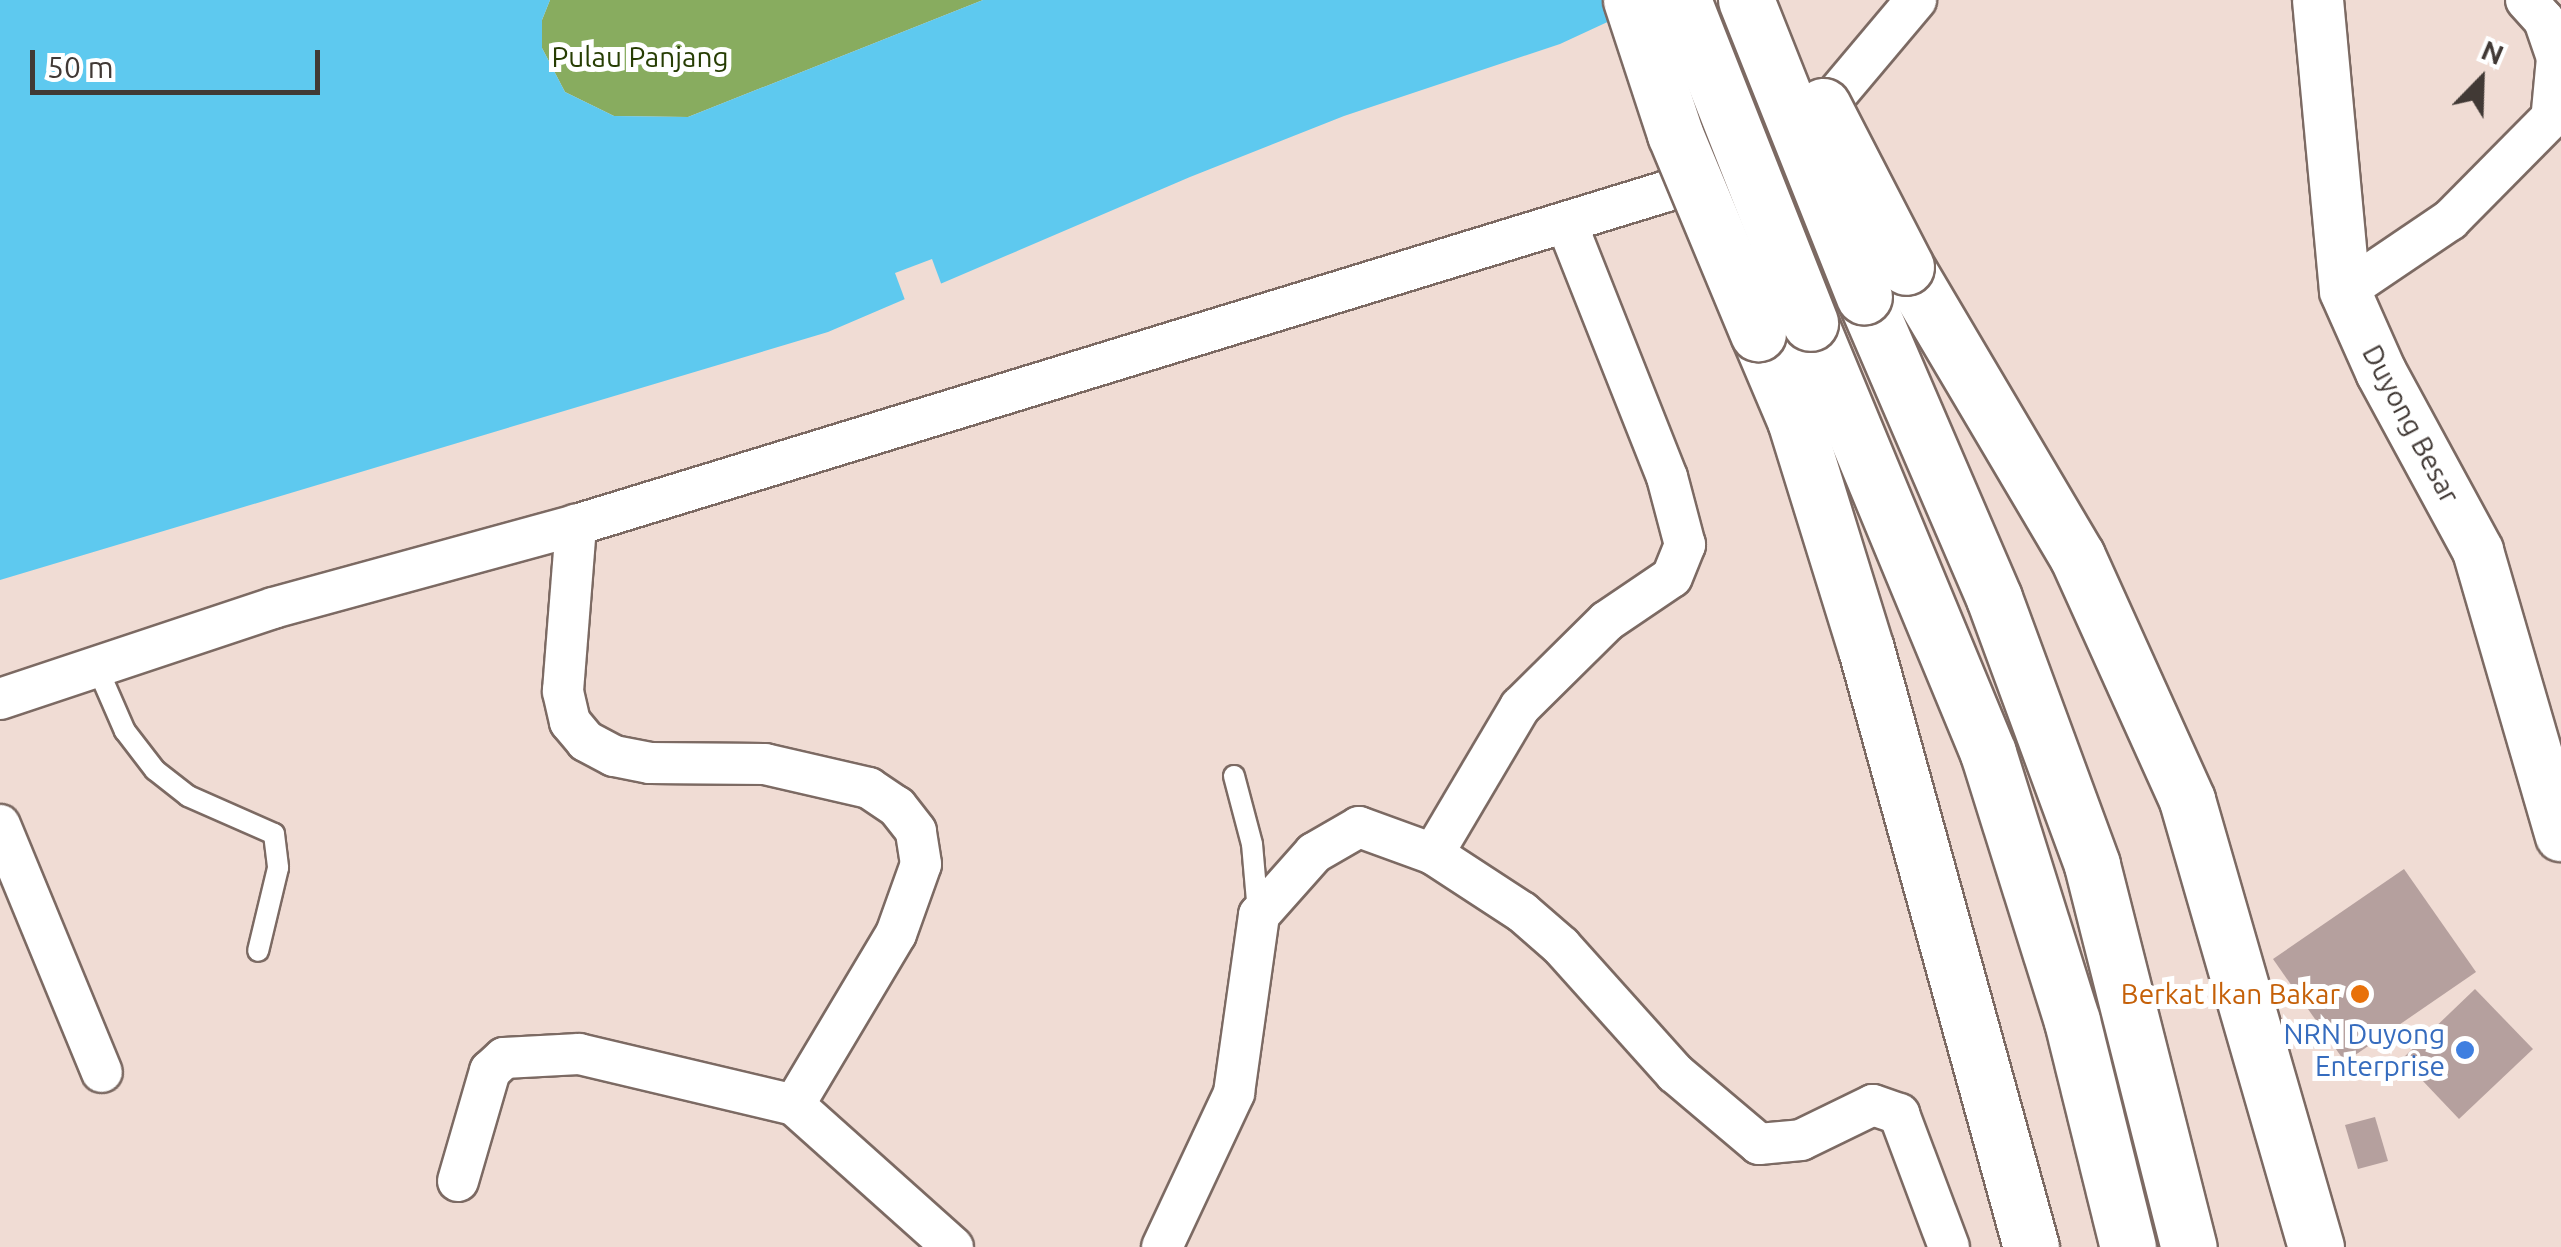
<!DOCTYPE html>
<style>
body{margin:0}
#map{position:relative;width:2561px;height:1247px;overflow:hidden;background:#f0dcd4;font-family:Ubuntu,sans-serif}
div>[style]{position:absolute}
.forest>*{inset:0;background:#88ac5f}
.water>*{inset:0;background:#5ec9ef}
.pier>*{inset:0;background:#f0dcd4}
.building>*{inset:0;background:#b5a09e}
.roads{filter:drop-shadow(2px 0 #7c6a63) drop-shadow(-2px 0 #7c6a63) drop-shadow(0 2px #7c6a63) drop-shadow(0 -2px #7c6a63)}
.service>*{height:20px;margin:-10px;padding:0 10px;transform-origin:10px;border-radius:10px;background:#fff}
.minor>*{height:40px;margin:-20px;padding:0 20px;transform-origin:20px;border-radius:20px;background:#fff}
.tertiary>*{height:50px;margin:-25px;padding:0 25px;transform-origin:25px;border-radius:25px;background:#fff}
.trunk>*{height:55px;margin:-27.5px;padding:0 27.5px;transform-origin:27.5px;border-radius:27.5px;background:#fff}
.bridges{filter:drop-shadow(2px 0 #7c6a63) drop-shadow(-2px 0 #7c6a63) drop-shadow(0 2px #7c6a63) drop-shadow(0 -2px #7c6a63)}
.trunk-bridge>*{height:55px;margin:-27.5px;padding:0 27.5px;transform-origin:27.5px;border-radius:27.5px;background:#fff}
.dots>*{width:28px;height:28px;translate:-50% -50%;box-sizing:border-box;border:5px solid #fff;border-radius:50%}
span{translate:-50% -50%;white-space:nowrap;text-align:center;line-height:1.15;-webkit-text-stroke:10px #fff;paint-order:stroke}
.park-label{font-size:28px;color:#273d03}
.street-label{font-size:28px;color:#413935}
.food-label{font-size:28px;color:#c56008}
.right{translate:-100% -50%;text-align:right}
.shop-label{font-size:28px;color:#366cbe}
.north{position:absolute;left:2431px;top:30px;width:100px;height:100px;-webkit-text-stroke:8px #fff;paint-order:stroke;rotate:23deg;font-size:28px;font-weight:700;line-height:40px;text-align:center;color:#413935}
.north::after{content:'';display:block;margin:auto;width:35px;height:45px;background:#413935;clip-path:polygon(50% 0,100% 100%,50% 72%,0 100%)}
.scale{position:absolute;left:30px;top:50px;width:290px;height:45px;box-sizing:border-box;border:5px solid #413935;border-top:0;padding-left:12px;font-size:30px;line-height:35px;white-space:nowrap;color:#413935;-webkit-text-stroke:8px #fff;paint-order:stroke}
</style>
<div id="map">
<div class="forest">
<i style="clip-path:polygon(550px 0,983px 0,688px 117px,614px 116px,565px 92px,542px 48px,542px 20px)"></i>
</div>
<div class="water">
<i style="clip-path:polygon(0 0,550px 0,542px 20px,542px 48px,565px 92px,614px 116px,688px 117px,983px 0,1655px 0,1560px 44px,1344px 116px,1190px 177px,828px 332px,0 580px)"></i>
</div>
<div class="pier">
<i style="clip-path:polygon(932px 259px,942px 286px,905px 300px,895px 273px)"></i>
</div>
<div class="building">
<i style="clip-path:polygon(2404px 869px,2476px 972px,2345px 1062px,2273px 959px)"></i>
<i style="clip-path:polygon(2475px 989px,2533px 1049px,2459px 1119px,2402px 1059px)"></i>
<i style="clip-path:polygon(2375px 1117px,2388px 1161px,2358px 1169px,2345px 1125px)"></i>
</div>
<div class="roads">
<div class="service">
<i style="left:97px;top:667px;width:70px;rotate:66.4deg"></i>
<i style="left:125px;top:731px;width:49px;rotate:52.4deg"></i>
<i style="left:155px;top:770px;width:42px;rotate:38.2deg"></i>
<i style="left:188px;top:796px;width:94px;rotate:23.8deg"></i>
<i style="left:274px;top:834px;width:34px;rotate:83deg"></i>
<i style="left:278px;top:868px;width:85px;rotate:103.5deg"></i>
<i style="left:1234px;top:776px;width:70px;rotate:75.2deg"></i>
<i style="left:1252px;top:844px;width:69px;rotate:85deg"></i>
</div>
<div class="minor">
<i style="left:2526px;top:0;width:27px;rotate:48deg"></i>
<i style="left:2544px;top:20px;width:40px;rotate:71.1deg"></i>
<i style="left:2557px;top:58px;width:53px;rotate:95.4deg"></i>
<i style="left:2345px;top:291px;width:127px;rotate:-34.1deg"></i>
<i style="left:2450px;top:220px;width:158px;rotate:-45.3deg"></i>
<i style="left:0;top:699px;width:288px;rotate:-18.4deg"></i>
<i style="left:273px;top:608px;width:314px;rotate:-15.3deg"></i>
<i style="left:576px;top:525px;width:1138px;rotate:-17.02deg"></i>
<i style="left:1664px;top:192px;width:103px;rotate:-24.1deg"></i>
<i style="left:1758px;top:150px;width:88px;rotate:-33.9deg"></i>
<i style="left:1831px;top:101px;width:132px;rotate:-49.9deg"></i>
<i style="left:0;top:825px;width:267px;rotate:67.6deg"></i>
<i style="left:1433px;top:854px;width:171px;rotate:-59.4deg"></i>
<i style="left:1520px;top:707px;width:122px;rotate:-44.7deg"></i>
<i style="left:1607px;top:621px;width:78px;rotate:-34.1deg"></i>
<i style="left:1672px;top:577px;width:35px;rotate:-68deg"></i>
<i style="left:1685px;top:545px;width:70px;rotate:-104.8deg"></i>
<i style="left:1667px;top:477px;width:271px;rotate:-111.6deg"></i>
<i style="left:794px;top:1105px;width:213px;rotate:41.8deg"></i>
<i style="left:458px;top:1181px;width:115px;rotate:-73.8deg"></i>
<i style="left:490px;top:1071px;width:19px;rotate:-43deg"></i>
<i style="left:504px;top:1058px;width:75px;rotate:-3.1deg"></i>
<i style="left:579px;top:1054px;width:221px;rotate:13.3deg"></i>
<i style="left:794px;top:1105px;width:199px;rotate:-59.2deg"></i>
<i style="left:896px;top:934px;width:74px;rotate:-70.3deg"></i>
<i style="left:921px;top:864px;width:33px;rotate:-99deg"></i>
<i style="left:916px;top:831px;width:31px;rotate:-128deg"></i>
<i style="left:897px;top:807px;width:34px;rotate:-146deg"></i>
<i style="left:869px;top:788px;width:107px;rotate:-167deg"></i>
<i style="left:765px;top:764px;width:115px;rotate:-179.5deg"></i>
<i style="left:650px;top:763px;width:37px;rotate:-169deg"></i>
<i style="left:614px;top:756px;width:32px;rotate:-152deg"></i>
<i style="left:586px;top:741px;width:25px;rotate:-130deg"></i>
<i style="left:570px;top:722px;width:32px;rotate:-103deg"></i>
<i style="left:563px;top:691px;width:167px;rotate:-85.5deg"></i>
<i style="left:1162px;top:1247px;width:170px;rotate:-64.9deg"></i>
<i style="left:1234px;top:1093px;width:180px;rotate:-82deg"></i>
<i style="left:1259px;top:915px;width:83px;rotate:-48.4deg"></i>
<i style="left:1314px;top:853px;width:52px;rotate:-30deg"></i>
<i style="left:1359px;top:827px;width:79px;rotate:20deg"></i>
<i style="left:1433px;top:854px;width:106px;rotate:33.1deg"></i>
<i style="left:1522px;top:912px;width:52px;rotate:41.1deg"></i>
<i style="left:1561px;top:946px;width:171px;rotate:48.1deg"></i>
<i style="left:1675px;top:1073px;width:110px;rotate:40.2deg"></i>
<i style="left:1759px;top:1144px;width:42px;rotate:-5.4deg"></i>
<i style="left:1801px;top:1140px;width:80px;rotate:-25.9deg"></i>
<i style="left:1873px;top:1105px;width:28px;rotate:19deg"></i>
<i style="left:1899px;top:1114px;width:142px;rotate:69.4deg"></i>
</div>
<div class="tertiary">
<i style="left:2318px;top:0;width:292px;rotate:84.7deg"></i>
<i style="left:2345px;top:291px;width:89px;rotate:66deg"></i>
<i style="left:2381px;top:372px;width:204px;rotate:61.5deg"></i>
<i style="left:2478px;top:551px;width:297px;rotate:73.8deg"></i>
</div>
<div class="trunk">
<i style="left:1906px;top:267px;width:336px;rotate:59.4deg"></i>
<i style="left:2077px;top:556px;width:268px;rotate:65.7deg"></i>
<i style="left:2187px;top:800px;width:465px;rotate:73.9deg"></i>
<i style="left:1864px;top:296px;width:329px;rotate:66.7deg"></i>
<i style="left:1994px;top:598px;width:284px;rotate:69.8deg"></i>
<i style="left:2092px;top:865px;width:394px;rotate:75.8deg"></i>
<i style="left:1810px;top:323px;width:465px;rotate:67.5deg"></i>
<i style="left:1988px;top:753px;width:281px;rotate:72.6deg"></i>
<i style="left:2072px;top:1021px;width:233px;rotate:76.1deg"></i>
<i style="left:1758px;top:333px;width:95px;rotate:67deg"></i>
<i style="left:1795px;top:420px;width:240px;rotate:72.8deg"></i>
<i style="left:1866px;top:649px;width:620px;rotate:74.57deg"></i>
</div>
</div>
<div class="bridges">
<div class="trunk-bridge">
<i style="left:1631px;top:0;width:141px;rotate:71.8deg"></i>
<i style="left:1675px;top:134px;width:216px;rotate:67.4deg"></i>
<i style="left:1683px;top:0;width:347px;rotate:68.5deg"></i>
<i style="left:1746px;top:0;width:319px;rotate:68.3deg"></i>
<i style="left:1823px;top:106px;width:181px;rotate:62.7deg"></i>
</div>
</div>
<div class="dots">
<i style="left:2360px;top:994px;background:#e8710a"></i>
<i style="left:2465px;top:1050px;background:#3f7fe0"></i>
</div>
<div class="park-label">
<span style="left:640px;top:57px">Pulau Panjang</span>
</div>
<div class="street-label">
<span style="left:2411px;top:424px;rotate:62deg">Duyong Besar</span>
</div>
<div class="food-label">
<span class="right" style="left:2340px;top:994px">Berkat Ikan Bakar</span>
</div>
<div class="shop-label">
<span class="right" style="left:2445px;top:1050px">NRN Duyong<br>Enterprise</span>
</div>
<div class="north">N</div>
<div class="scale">50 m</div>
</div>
